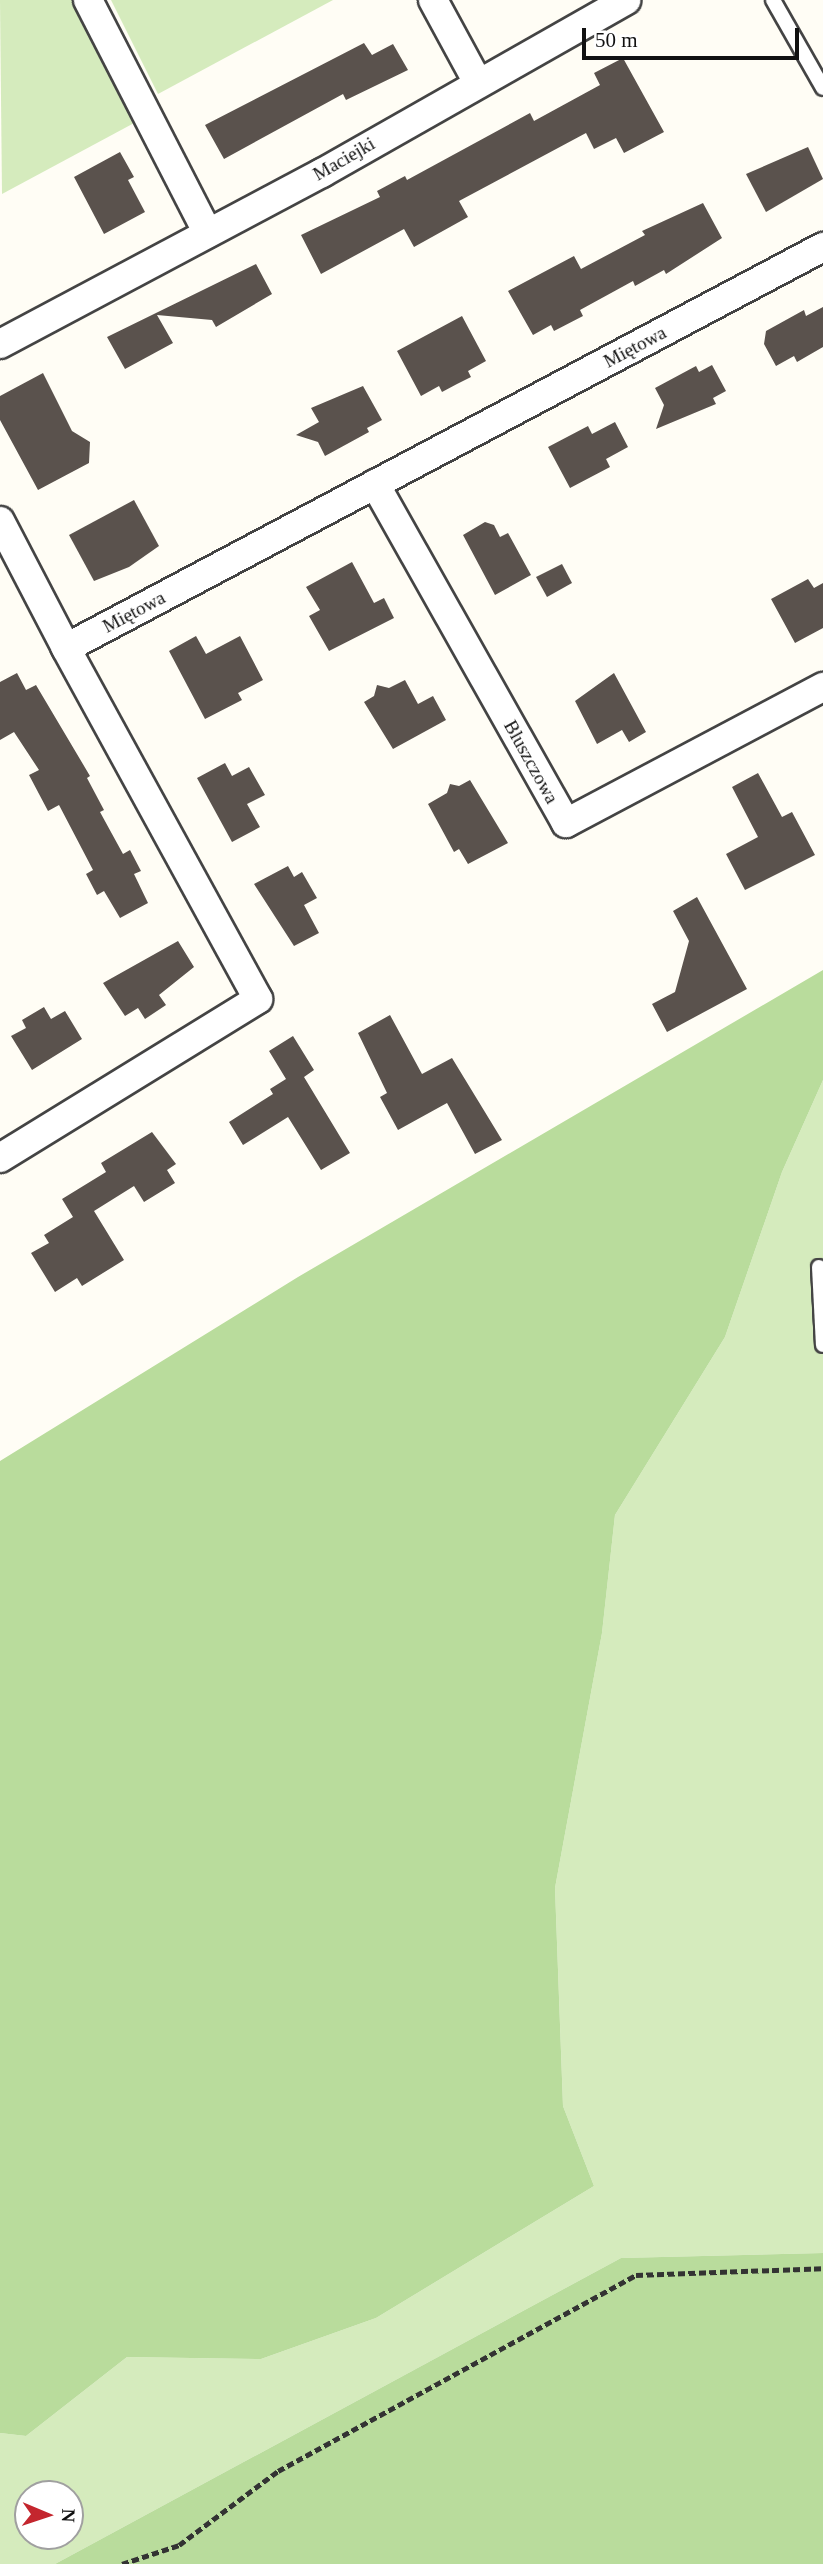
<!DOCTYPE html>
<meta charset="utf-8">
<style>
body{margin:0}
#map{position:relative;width:823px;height:2564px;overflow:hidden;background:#fffdf5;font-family:"Times New Roman",serif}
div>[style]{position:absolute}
.green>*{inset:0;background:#d5ebbd}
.forest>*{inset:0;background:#b9dc9c}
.building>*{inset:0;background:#5a524d}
.path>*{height:4.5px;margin-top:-2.25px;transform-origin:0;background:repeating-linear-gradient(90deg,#333 0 7px,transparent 0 10.5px)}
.roads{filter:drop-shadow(2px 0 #444) drop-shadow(-2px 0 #444) drop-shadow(0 2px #444) drop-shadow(0 -2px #444)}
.service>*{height:14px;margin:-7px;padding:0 7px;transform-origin:7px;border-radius:7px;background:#fff}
.minor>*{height:28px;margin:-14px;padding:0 14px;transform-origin:14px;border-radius:14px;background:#fff}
span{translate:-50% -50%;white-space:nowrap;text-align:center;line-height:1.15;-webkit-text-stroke:7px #fff;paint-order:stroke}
.street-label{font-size:19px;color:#111}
.north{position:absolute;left:14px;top:2480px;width:70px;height:70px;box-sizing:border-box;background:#fff;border:2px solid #a0a0a0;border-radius:50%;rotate:92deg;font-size:19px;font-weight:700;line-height:28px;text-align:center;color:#111}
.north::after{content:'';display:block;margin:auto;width:24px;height:32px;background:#c4262e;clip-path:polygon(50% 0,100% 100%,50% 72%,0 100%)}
.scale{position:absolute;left:582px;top:28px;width:217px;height:32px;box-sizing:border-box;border:4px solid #111;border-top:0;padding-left:9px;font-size:21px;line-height:24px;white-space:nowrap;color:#111;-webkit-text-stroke:5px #fff;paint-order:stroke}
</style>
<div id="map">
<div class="green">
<i style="clip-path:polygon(0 0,76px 0,136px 122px,2px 194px)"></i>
<i style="clip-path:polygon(111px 0,333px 0,158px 94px)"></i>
<i style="clip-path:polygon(evenodd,823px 1080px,823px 2253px,621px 2258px,55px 2564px,0 2564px,0 2433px,26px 2436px,127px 2357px,261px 2359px,376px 2318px,594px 2186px,563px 2106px,555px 1888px,602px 1633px,615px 1515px,725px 1337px,782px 1172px,823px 1080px,28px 2494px,70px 2494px,70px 2536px,28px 2536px,28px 2494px)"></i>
</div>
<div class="forest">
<i style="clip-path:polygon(823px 970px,823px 1080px,782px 1172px,725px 1337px,615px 1515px,602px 1633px,555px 1888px,563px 2106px,594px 2186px,376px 2318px,261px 2359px,127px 2357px,26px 2436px,0 2433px,0 1461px,298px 1277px)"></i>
<i style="clip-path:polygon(823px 2253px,823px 2564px,55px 2564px,621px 2258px)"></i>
</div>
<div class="building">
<i style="clip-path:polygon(364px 43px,372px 55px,393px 44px,408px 70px,346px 100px,343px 94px,224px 159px,205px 125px)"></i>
<i style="clip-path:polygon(623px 58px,664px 132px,624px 153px,616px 138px,594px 149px,586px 133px,459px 201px,468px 217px,414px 247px,404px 229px,321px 274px,301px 235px,380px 197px,377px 191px,405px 176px,407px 180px,530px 113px,534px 121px,600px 85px,594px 73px)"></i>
<i style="clip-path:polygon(808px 147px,823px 179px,766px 212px,746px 174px)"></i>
<i style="clip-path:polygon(120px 152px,134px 177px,128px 180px,145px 212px,104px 234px,74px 177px)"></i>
<i style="clip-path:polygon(703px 203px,722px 238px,666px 274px,664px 270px,635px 286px,633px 281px,580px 310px,583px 316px,554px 331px,551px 325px,533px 335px,508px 291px,574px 256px,581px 269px,645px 235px,642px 231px)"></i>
<i style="clip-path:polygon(256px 264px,272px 294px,216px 327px,212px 320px,157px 315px,173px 343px,125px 369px,107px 337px)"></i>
<i style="clip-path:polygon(823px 307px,823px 347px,797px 362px,794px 356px,776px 366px,764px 344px,766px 331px,804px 310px,806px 316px)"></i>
<i style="clip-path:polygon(462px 316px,486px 361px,468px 371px,471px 377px,457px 384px,442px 392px,439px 386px,421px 396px,397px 351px)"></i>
<i style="clip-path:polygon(712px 365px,726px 391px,713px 398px,716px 404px,656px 429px,664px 405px,655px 388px,696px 366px,699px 372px)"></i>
<i style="clip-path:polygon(43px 373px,72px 431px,90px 442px,89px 463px,38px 490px,0 420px,0 396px)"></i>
<i style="clip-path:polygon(363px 386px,382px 420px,367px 428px,369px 432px,325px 456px,318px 442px,296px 435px,319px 422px,311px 408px)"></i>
<i style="clip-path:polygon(615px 422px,628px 447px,606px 459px,610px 467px,570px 488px,548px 447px,588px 426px,592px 434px)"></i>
<i style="clip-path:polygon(134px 500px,159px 546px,129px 567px,94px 581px,69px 535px)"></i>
<i style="clip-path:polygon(485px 522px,494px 525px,500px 537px,508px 533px,531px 575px,495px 595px,463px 535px)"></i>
<i style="clip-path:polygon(352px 562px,374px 603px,384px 598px,394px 618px,329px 651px,309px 616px,320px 610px,306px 587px)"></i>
<i style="clip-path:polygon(562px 564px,572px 583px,547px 597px,536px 577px)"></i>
<i style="clip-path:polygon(808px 579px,814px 588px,823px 583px,823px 628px,795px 643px,771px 599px)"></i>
<i style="clip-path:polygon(196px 636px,206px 654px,240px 636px,263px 680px,238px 693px,242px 700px,205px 719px,169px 651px)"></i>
<i style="clip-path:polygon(17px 673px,26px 690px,36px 685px,90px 776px,87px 778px,104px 810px,100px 812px,123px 854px,130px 850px,141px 871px,134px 874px,148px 903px,120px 918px,104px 891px,97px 895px,86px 874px,93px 870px,59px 805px,48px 811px,29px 775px,39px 770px,14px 732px,0 740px,0 682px)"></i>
<i style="clip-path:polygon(614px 673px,646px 732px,629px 742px,622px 730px,597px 744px,575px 701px)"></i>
<i style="clip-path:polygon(405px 680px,418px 704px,433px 696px,446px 720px,393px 749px,364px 702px,374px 696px,377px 685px,389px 688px)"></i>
<i style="clip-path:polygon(225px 763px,232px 776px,249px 767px,265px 795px,247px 804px,260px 827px,232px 842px,197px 778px)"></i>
<i style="clip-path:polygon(758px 773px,782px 817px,792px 812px,815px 855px,745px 890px,726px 854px,758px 837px,732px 787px)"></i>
<i style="clip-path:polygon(470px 780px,508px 843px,468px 864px,459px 849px,454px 852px,428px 804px,447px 793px,450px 784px,459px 786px)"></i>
<i style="clip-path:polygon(288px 866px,294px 877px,302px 872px,317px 898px,304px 905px,319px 933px,294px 946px,254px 884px)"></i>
<i style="clip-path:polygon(697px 897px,747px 989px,667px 1032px,652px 1004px,675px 992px,689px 941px,673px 911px)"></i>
<i style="clip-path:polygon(178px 941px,194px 967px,159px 995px,166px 1005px,145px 1019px,138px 1008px,125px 1016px,103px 983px)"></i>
<i style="clip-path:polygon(44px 1007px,51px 1019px,65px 1011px,82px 1039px,32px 1070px,11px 1036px,26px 1028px,22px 1020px)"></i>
<i style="clip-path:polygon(390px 1015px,422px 1074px,452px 1058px,502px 1140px,475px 1154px,447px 1103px,398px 1130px,380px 1097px,387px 1093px,358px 1033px)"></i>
<i style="clip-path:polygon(293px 1036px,314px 1070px,304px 1077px,350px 1153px,321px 1170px,288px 1117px,243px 1145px,229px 1122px,273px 1094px,270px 1089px,286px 1079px,269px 1051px)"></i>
<i style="clip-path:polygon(152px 1132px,176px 1164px,167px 1170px,175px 1183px,144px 1202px,134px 1186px,94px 1211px,124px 1260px,82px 1286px,77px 1278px,55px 1292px,31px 1253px,49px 1243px,44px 1235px,73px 1217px,62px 1199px,106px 1172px,101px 1163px)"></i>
</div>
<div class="path">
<i style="left:122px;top:2564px;width:60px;rotate:-18.4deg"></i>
<i style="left:179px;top:2545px;width:124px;rotate:-36.8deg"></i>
<i style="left:278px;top:2471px;width:408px;rotate:-28.7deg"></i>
<i style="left:636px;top:2275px;width:187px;rotate:-2.1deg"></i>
</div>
<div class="roads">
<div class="service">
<i style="left:773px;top:0;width:101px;rotate:60.4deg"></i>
<i style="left:819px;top:1267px;width:78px;rotate:87.1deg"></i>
</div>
<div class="minor">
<i style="left:88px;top:0;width:262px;rotate:62.8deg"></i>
<i style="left:433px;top:0;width:92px;rotate:61.5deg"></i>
<i style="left:0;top:344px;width:365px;rotate:-28deg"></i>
<i style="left:322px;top:173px;width:350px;rotate:-29.6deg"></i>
<i style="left:375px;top:484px;width:389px;rotate:60.6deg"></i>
<i style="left:566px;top:823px;width:291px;rotate:-27.9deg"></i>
<i style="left:0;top:521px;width:143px;rotate:62.5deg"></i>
<i style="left:0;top:1158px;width:303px;rotate:-31.6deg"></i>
<i style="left:258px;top:999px;width:400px;rotate:-118.7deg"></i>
<i style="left:66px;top:648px;width:857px;rotate:-27.91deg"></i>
</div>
</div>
<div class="street-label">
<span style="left:344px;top:159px;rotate:-30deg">Maciejki</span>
<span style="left:635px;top:347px;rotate:-28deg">Miętowa</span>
<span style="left:134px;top:612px;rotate:-28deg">Miętowa</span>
<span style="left:531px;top:762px;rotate:61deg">Bluszczowa</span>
</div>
<div class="north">N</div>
<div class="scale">50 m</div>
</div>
